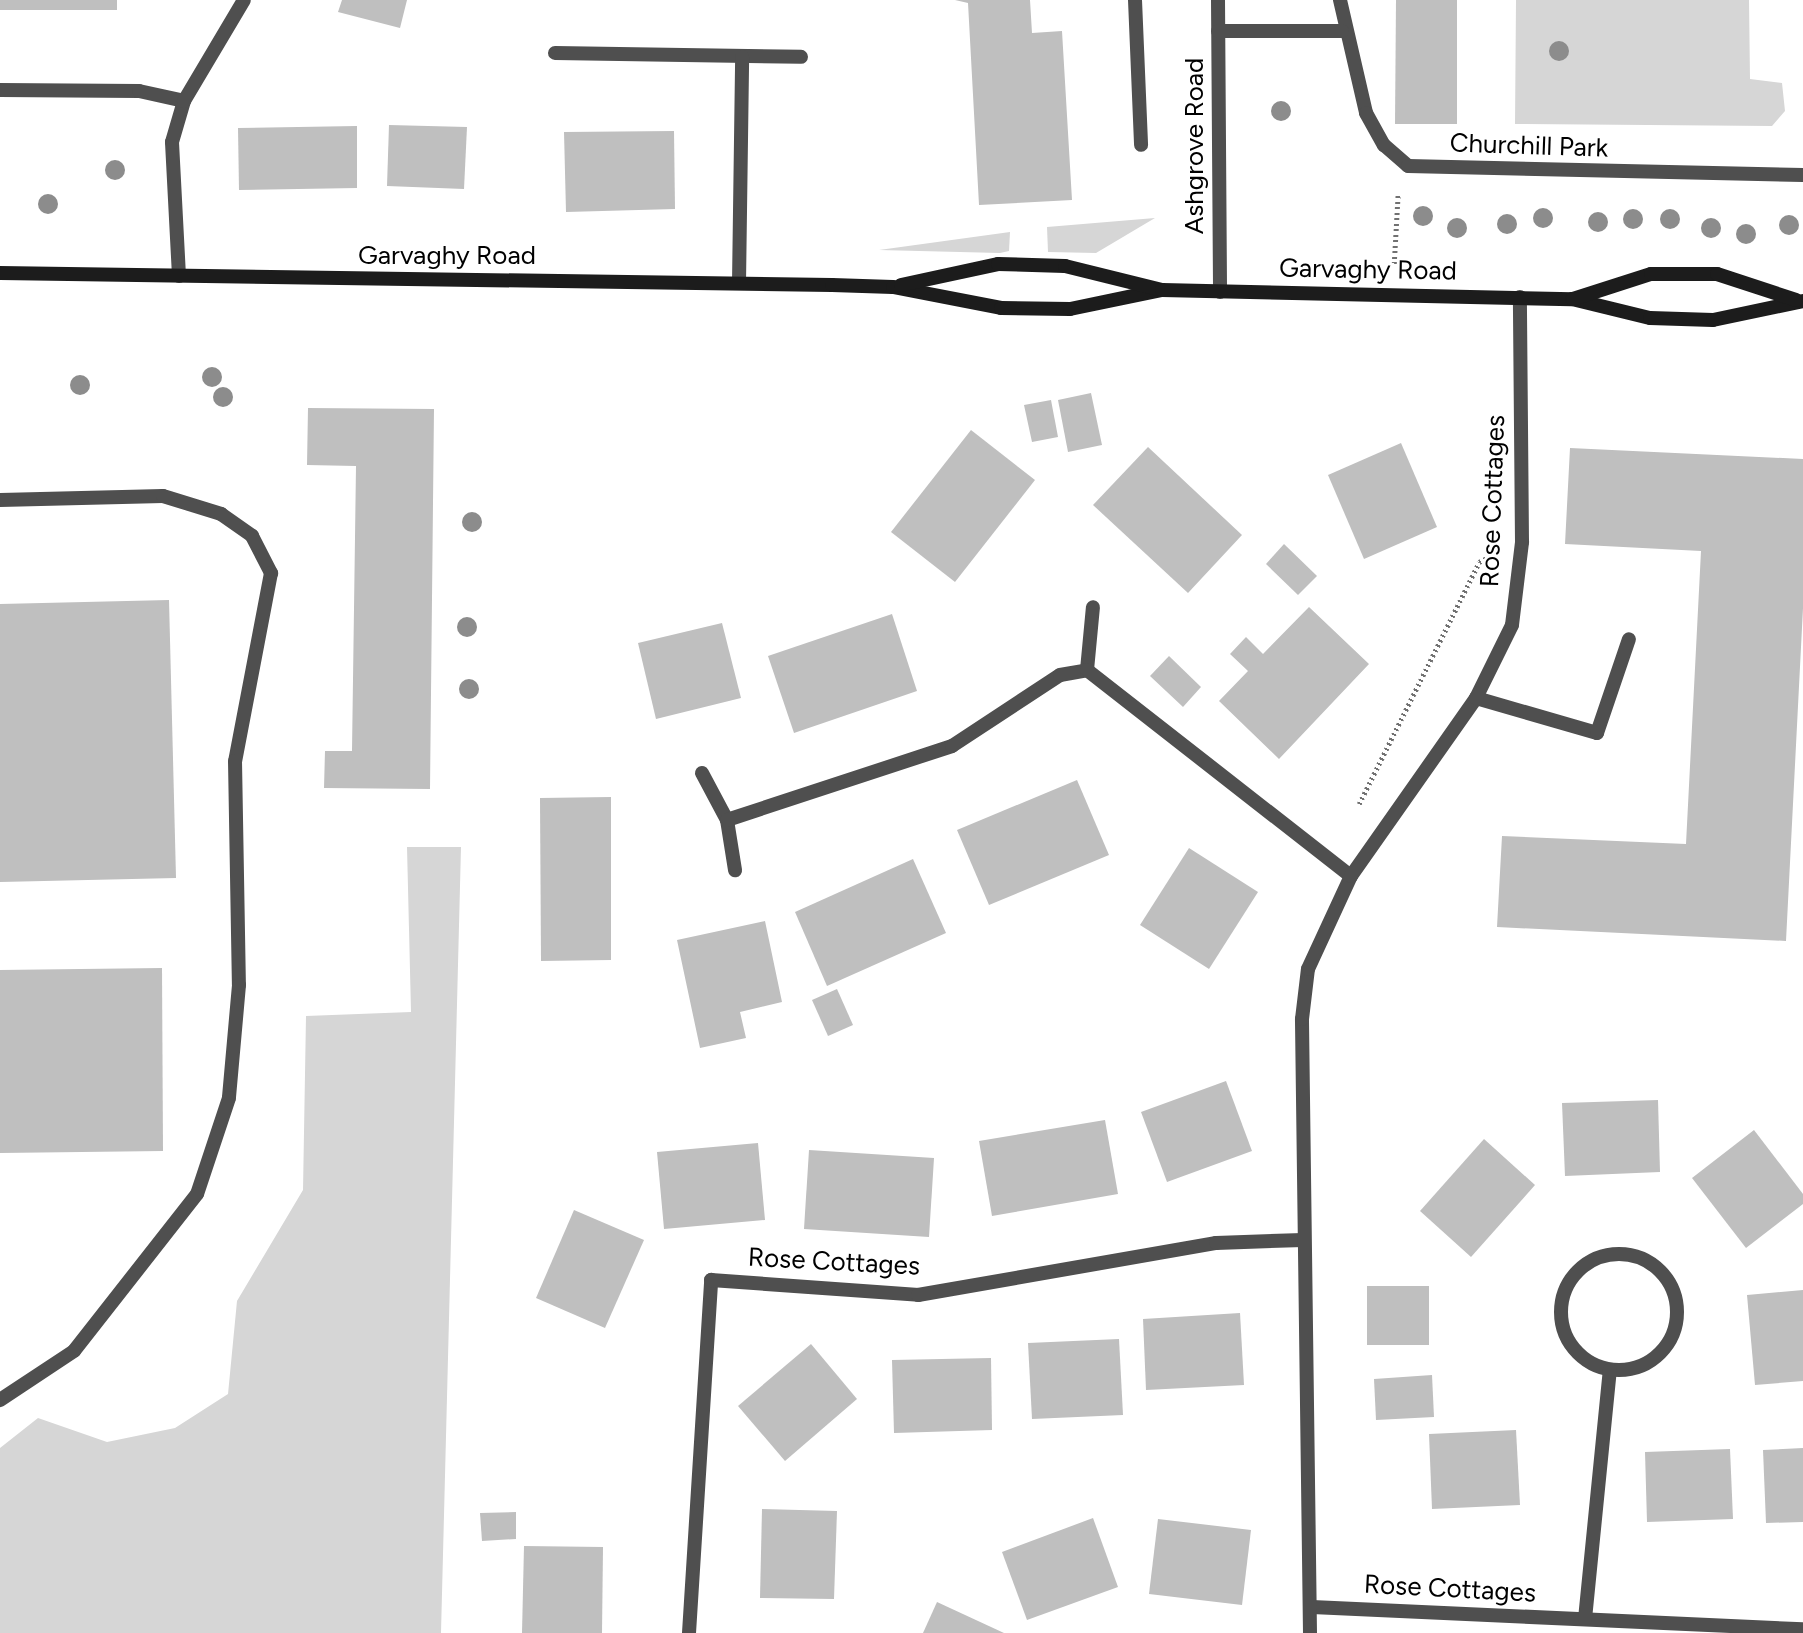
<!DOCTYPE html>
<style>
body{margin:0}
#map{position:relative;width:1803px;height:1633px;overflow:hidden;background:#fff;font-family:Figtree,sans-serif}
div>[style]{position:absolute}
.green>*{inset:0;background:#d6d6d6}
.building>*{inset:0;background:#bfbfbf}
.path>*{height:4.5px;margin-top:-2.25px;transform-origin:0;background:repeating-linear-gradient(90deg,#717171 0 2px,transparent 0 5.5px)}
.lane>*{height:14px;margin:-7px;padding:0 7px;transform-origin:7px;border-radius:7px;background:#4f4f4f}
.street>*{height:14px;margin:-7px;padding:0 7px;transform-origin:7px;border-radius:7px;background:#4f4f4f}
.street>.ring{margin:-7px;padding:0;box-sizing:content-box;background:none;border:14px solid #4f4f4f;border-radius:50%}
.secondary>*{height:14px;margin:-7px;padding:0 7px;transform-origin:7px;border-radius:7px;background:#1c1c1c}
.trees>*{width:20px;height:20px;margin:-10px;border-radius:50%;background:#8c8c8c}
span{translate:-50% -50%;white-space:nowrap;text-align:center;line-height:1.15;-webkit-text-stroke:5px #fff;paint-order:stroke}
.street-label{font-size:26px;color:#000}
</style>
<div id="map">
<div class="green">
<i style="clip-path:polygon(1516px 0,1749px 0,1750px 79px,1782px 83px,1785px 111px,1772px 126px,1515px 124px)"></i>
<i style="clip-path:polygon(1155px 218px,1096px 253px,1048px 252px,1047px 227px)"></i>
<i style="clip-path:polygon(1010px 232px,1009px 251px,1000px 253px,879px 250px)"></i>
<i style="clip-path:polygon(407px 847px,461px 847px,441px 1633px,0 1633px,0 1448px,38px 1418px,107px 1442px,175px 1428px,228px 1394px,237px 1301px,303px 1190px,306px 1016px,411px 1012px)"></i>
</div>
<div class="building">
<i style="clip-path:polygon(0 0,117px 0,117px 10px,0 10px)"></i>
<i style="clip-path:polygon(342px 0,407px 0,400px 28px,338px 12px)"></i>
<i style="clip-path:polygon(955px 0,1030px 0,1032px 33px,1062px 31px,1072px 200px,979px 205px,968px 3px)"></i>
<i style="clip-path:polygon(1396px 0,1457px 0,1457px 124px,1395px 124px)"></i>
<i style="clip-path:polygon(389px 125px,467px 127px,464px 189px,387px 186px)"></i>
<i style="clip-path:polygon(357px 126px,357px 188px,239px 190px,238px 128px)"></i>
<i style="clip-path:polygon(674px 131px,675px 209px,566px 212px,564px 132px)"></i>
<i style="clip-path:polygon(1091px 393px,1102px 445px,1068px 452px,1058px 400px)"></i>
<i style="clip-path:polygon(1051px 400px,1058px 437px,1032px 442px,1024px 405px)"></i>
<i style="clip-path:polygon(308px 408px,434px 409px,430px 789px,324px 788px,325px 751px,352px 751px,356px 466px,307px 465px)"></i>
<i style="clip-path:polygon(971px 430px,1035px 480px,955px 582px,891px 532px)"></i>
<i style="clip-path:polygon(1401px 443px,1437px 527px,1364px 559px,1328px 475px)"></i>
<i style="clip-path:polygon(1148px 447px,1242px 535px,1188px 593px,1093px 505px)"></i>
<i style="clip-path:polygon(1570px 448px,1803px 459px,1803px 608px,1786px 941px,1497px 927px,1502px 836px,1686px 844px,1701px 551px,1565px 544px)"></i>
<i style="clip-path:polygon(1284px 544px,1317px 576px,1298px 595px,1266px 564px)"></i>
<i style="clip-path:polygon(169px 600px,176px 878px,0 882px,0 604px)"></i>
<i style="clip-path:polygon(1309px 607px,1369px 664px,1279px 759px,1219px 701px,1248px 671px,1230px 654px,1246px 637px,1263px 654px)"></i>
<i style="clip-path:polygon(892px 614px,917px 691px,794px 733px,768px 656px)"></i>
<i style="clip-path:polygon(722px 623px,741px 698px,656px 719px,638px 643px)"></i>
<i style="clip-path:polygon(1169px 656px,1201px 687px,1183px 707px,1150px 676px)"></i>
<i style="clip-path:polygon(1077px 780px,1109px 855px,989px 905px,957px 830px)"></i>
<i style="clip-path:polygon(611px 797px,611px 960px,541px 961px,540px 798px)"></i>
<i style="clip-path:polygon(1189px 848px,1258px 892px,1209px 969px,1140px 925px)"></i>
<i style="clip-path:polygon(913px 859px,946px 933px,827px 986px,795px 912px)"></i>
<i style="clip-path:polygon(765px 921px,782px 1002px,740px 1012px,746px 1038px,700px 1048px,677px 940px)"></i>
<i style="clip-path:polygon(162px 968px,163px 1151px,0 1153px,0 970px)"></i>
<i style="clip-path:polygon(837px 989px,853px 1025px,828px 1036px,812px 1000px)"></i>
<i style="clip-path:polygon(1226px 1081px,1252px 1151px,1167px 1182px,1141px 1112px)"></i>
<i style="clip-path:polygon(1658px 1100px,1660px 1172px,1565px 1176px,1562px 1103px)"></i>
<i style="clip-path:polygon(1105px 1120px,1118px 1194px,992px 1216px,979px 1141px)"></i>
<i style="clip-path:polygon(1754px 1130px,1803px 1194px,1803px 1204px,1746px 1248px,1692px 1178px)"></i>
<i style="clip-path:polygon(1484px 1139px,1535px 1185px,1471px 1257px,1420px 1211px)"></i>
<i style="clip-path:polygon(758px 1143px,765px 1220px,664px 1229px,657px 1152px)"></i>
<i style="clip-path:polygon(809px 1150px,934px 1158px,929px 1237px,804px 1229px)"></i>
<i style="clip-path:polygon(574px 1210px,644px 1240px,605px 1328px,536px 1298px)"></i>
<i style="clip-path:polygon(1367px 1286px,1429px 1286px,1429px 1345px,1367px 1345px)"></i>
<i style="clip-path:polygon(1803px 1290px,1803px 1381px,1755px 1385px,1747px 1295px)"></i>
<i style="clip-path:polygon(1240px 1313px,1244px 1385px,1146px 1390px,1143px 1319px)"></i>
<i style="clip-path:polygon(1119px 1339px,1123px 1415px,1032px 1419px,1028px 1343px)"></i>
<i style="clip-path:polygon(811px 1344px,857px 1399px,785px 1461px,738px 1406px)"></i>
<i style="clip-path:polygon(991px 1358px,992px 1430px,894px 1433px,892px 1360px)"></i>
<i style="clip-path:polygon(1432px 1375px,1434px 1417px,1376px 1420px,1374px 1379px)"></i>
<i style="clip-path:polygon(1516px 1430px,1520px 1505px,1432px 1509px,1429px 1434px)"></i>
<i style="clip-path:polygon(1803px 1448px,1803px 1522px,1766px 1523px,1763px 1450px)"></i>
<i style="clip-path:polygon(1730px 1449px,1733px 1519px,1647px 1522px,1645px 1452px)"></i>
<i style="clip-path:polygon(762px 1509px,837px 1511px,834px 1599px,760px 1598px)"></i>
<i style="clip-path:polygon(516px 1512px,516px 1539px,482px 1541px,480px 1513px)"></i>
<i style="clip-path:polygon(1093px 1518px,1118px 1587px,1027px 1620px,1002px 1552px)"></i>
<i style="clip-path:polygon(1158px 1519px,1251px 1530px,1242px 1605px,1149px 1594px)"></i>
<i style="clip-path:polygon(524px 1546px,603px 1547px,602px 1633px,522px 1633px)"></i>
<i style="clip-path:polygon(937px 1602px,1004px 1633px,923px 1633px)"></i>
</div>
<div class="path">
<i style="left:1394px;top:264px;width:71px;rotate:-86.8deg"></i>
<i style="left:1359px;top:804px;width:270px;rotate:-63.6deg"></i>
<i style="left:1479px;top:562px;width:11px;rotate:-27deg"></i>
</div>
<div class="lane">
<i style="left:1135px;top:0;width:145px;rotate:87.6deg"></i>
<i style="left:0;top:90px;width:139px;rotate:0.4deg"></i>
<i style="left:139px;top:91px;width:46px;rotate:12.5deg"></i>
<i style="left:0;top:500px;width:163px;rotate:-1.4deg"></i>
<i style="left:163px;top:496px;width:61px;rotate:17.2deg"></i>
<i style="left:221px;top:514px;width:38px;rotate:35deg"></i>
<i style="left:252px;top:536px;width:42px;rotate:62.8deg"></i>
<i style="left:271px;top:573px;width:191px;rotate:100.8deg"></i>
<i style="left:235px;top:761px;width:224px;rotate:89deg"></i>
<i style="left:239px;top:985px;width:113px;rotate:95.1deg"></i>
<i style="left:229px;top:1098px;width:101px;rotate:108.4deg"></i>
<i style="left:197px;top:1194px;width:199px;rotate:128.1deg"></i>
<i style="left:74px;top:1351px;width:89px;rotate:146.5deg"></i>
</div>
<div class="street">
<i style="left:1218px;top:0;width:292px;rotate:89.6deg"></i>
<i style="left:1340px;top:0;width:116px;rotate:77deg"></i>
<i style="left:1366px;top:113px;width:37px;rotate:61deg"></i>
<i style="left:1384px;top:145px;width:32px;rotate:41deg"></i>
<i style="left:1408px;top:166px;width:395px;rotate:1.3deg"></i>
<i style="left:1218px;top:31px;width:124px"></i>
<i style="left:555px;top:53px;width:246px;rotate:0.9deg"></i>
<i style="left:179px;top:276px;width:134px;rotate:-93deg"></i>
<i style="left:172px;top:142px;width:43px;rotate:-73.7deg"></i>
<i style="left:184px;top:101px;width:117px;rotate:-59.3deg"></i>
<i style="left:739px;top:283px;width:226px;rotate:-89.2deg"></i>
<i style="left:1087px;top:670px;width:63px;rotate:-84.6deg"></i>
<i style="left:1476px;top:698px;width:126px;rotate:16.1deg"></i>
<i style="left:1597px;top:733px;width:99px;rotate:-71.2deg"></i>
<i style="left:702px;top:773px;width:53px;rotate:62deg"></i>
<i style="left:727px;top:820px;width:51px;rotate:80.9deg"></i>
<i style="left:727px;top:820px;width:237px;rotate:-18.2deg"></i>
<i style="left:952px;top:746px;width:129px;rotate:-33.3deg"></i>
<i style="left:1060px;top:675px;width:27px;rotate:-10deg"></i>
<i style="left:1087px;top:670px;width:335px;rotate:38deg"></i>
<i class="ring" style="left:1561px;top:1254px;width:102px;height:102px"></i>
<i style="left:1312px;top:1607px;width:491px;rotate:2.6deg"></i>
<i style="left:1585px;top:1619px;width:250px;rotate:-84.3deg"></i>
<i style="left:689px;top:1633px;width:354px;rotate:-86.4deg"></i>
<i style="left:711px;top:1280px;width:208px;rotate:4.1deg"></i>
<i style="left:918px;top:1295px;width:303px;rotate:-9.9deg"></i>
<i style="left:1216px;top:1243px;width:87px;rotate:-2deg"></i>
<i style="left:1310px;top:1633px;width:614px;rotate:-90.75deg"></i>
<i style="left:1302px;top:1019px;width:50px;rotate:-83.2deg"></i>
<i style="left:1308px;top:969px;width:102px;rotate:-65.2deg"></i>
<i style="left:1351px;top:876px;width:218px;rotate:-54.9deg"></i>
<i style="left:1476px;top:698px;width:81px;rotate:-63.7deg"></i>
<i style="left:1512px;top:625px;width:84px;rotate:-83.1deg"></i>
<i style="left:1522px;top:542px;width:245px;rotate:-90.5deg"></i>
</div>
<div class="secondary">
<i style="left:0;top:273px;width:832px;rotate:0.83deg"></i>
<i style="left:832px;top:285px;width:61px;rotate:1.9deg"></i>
<i style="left:893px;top:287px;width:110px;rotate:11deg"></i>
<i style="left:1001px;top:308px;width:69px;rotate:0.8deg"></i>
<i style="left:1070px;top:309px;width:94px;rotate:-11.7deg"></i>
<i style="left:901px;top:285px;width:99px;rotate:-12.2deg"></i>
<i style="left:998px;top:264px;width:67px;rotate:1.7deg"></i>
<i style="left:1065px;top:266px;width:100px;rotate:13.9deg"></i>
<i style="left:1162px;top:290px;width:410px;rotate:1.3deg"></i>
<i style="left:1572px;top:299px;width:80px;rotate:13.7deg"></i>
<i style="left:1650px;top:318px;width:63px;rotate:1.8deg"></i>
<i style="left:1713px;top:320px;width:92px;rotate:-11.9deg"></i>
<i style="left:1573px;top:299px;width:82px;rotate:-17.8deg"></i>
<i style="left:1651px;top:274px;width:66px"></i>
<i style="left:1717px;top:274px;width:83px;rotate:18.2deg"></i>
</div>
<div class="trees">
<i style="left:1559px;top:51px"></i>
<i style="left:1281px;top:111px"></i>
<i style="left:115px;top:170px"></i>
<i style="left:48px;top:204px"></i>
<i style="left:1423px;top:216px"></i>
<i style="left:1543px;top:218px"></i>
<i style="left:1633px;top:219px"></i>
<i style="left:1670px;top:219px"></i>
<i style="left:1598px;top:222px"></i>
<i style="left:1507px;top:224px"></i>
<i style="left:1789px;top:225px"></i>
<i style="left:1457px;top:228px"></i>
<i style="left:1711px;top:228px"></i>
<i style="left:1746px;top:234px"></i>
<i style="left:212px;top:377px"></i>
<i style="left:80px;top:385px"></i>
<i style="left:223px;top:397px"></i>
<i style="left:472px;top:522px"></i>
<i style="left:467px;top:627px"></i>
<i style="left:469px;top:689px"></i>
</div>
<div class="street-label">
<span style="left:1195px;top:146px;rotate:-90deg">Ashgrove Road</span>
<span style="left:1529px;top:146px;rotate:2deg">Churchill Park</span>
<span style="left:447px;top:256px">Garvaghy Road</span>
<span style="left:1368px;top:270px;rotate:1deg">Garvaghy Road</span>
<span style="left:1493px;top:501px;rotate:-88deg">Rose Cottages</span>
<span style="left:834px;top:1262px;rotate:3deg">Rose Cottages</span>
<span style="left:1450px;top:1589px;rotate:3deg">Rose Cottages</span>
</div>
</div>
